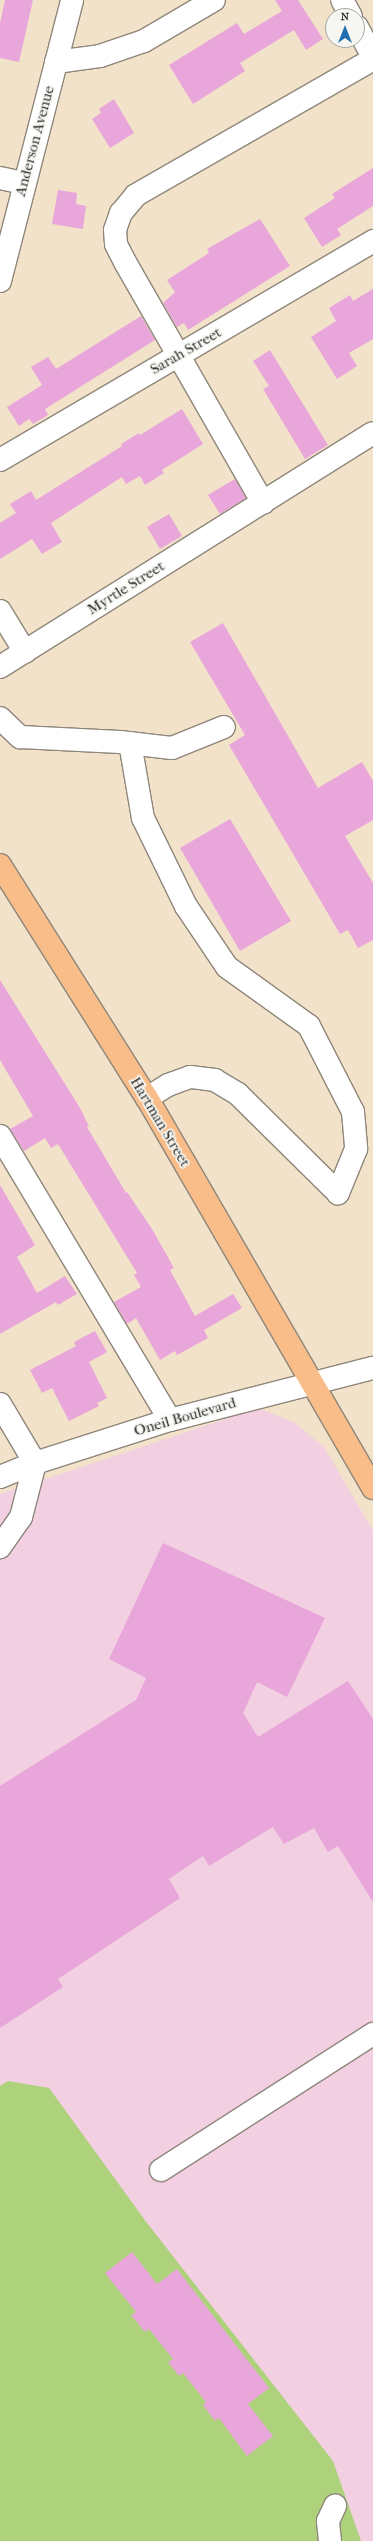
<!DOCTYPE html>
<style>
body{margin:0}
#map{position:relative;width:373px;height:2541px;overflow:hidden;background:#f2e2c9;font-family:"IM FELL French Canon",serif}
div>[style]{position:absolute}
.built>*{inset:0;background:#f2cfe1}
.green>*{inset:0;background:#aed17b}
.building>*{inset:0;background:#e9a6da}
.roads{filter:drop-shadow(1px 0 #8e867a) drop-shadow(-1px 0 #8e867a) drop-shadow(0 1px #8e867a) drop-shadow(0 -1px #8e867a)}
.minor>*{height:22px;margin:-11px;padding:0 11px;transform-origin:11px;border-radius:11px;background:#fff}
.major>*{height:22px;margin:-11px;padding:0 11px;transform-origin:11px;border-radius:11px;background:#f8bd89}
span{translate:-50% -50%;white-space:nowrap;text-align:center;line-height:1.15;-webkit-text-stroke:3.5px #f6f6f2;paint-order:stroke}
.street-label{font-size:15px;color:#2b2b2b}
.north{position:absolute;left:325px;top:8px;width:40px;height:40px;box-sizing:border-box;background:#f6f6f2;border:1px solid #a5a5a2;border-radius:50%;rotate:0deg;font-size:11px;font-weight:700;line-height:16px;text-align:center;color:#2b2b2b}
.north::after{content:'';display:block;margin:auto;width:14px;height:18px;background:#1f6fb2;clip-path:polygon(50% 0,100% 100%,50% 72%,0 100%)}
</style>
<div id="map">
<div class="built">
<i style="clip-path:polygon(258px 1408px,294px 1422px,324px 1447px,373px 1531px,373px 2541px,0 2541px,0 1494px)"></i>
</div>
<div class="green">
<i style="clip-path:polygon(8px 2081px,49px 2088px,147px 2223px,333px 2461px,361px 2541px,0 2541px,0 2086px)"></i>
</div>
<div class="building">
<i style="clip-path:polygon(5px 0,33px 0,19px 62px,0 58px,0 23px)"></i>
<i style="clip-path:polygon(275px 0,298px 0,323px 39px,306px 50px,294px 30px,240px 63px,245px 71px,193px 104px,169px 65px,237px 23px,244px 34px,282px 11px)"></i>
<i style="clip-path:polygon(114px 99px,134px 133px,110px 148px,92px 119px,101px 113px,99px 109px)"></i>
<i style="clip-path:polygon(373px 168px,373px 206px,337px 229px,341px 235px,322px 247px,304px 218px,335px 198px,332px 194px)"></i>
<i style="clip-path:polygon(58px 190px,77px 193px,76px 204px,86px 206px,83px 229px,52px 224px)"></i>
<i style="clip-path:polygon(260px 219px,290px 266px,188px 330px,184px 323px,177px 327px,163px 303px,175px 292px,167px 280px,209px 253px,207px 249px)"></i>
<i style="clip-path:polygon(373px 289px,373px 339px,349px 353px,357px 366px,337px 379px,311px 337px,336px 321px,329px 308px,350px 295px,353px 301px)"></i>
<i style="clip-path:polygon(141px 316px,155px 340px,45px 409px,48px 415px,33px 424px,29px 419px,19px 426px,7px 407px,42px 385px,31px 367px,48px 357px,56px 369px)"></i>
<i style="clip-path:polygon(270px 350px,328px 445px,305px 459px,263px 389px,269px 386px,253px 361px)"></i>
<i style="clip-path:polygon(182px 409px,203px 444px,162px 470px,164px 473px,145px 485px,140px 476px,126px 484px,122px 477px,51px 523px,62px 542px,42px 554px,32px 539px,0 559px,0 523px,16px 513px,10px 504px,31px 491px,36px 500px,122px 446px,121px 444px,139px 433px,140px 435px)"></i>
<i style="clip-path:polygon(235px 479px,246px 498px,220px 514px,208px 495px)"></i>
<i style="clip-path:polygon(169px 514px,182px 536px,160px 549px,147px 527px)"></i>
<i style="clip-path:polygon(223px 623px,318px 788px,362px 762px,373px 781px,373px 820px,345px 836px,373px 883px,373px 940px,358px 948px,348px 930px,340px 934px,229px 745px,245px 735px,190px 642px)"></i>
<i style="clip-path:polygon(230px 819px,291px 921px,240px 951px,180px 848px)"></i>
<i style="clip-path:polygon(0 980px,80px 1108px,89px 1126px,87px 1127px,126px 1193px,127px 1192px,152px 1229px,174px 1268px,170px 1270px,195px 1316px,233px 1294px,242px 1308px,204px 1330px,208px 1338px,177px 1355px,175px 1351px,160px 1360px,136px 1318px,127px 1324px,114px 1302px,141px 1287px,134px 1275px,137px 1273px,58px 1144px,51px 1148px,45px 1138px,24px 1151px,10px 1129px,33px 1116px,0 1060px)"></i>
<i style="clip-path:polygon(0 1185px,35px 1245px,17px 1257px,37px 1293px,65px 1276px,77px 1294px,58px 1305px,56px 1302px,0 1334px)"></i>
<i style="clip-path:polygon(95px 1331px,107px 1352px,89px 1362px,107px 1398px,97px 1403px,99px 1406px,69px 1421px,52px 1388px,42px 1393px,30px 1370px,76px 1346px,74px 1342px)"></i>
<i style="clip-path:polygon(163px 1543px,325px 1618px,287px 1697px,257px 1682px,243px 1713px,258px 1737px,348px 1681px,373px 1719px,373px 1902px,338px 1846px,328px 1852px,314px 1828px,284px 1844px,273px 1827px,209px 1866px,203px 1856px,169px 1879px,180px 1898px,58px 1979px,63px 1987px,0 2028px,0 1786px,136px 1700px,146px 1678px,109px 1659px)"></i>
<i style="clip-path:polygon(132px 2252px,157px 2284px,177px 2269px,269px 2388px,248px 2404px,273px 2436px,247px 2456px,219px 2418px,215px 2421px,203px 2405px,206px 2402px,183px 2373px,179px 2376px,168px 2362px,173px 2359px,149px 2329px,145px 2332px,131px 2315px,136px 2312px,105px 2273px)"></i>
</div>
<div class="roads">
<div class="minor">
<i style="left:342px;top:0;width:18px;rotate:61deg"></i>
<i style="left:357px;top:27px;width:34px;rotate:62deg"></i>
<i style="left:56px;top:62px;width:44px;rotate:-7.8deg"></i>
<i style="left:100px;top:56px;width:46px;rotate:-18.8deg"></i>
<i style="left:144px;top:41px;width:81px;rotate:-30.4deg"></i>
<i style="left:0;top:178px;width:25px;rotate:12deg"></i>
<i style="left:0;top:281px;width:290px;rotate:-75.6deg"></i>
<i style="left:0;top:460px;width:433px;rotate:-30.4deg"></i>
<i style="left:263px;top:503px;width:278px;rotate:-119.8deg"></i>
<i style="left:125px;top:262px;width:20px;rotate:-117deg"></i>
<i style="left:116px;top:244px;width:14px;rotate:-94deg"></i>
<i style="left:115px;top:230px;width:18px;rotate:-71deg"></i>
<i style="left:121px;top:213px;width:23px;rotate:-50deg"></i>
<i style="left:136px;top:195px;width:273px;rotate:-29.8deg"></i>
<i style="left:0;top:611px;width:48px;rotate:58.6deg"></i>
<i style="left:0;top:667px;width:440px;rotate:-32.1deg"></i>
<i style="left:0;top:718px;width:28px;rotate:44deg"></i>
<i style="left:20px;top:737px;width:100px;rotate:2.9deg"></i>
<i style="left:120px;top:742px;width:52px;rotate:6.6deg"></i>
<i style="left:172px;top:748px;width:56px;rotate:-22deg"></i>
<i style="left:130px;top:743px;width:76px;rotate:80.2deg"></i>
<i style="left:143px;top:818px;width:98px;rotate:64deg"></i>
<i style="left:186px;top:906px;width:73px;rotate:56.1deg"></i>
<i style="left:227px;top:967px;width:101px;rotate:35.7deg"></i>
<i style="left:309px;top:1026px;width:97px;rotate:62.9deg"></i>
<i style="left:353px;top:1112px;width:37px;rotate:85deg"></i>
<i style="left:356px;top:1149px;width:48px;rotate:112.2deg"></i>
<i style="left:338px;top:1193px;width:141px;rotate:-135.3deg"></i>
<i style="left:238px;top:1094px;width:27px;rotate:-149deg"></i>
<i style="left:215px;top:1080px;width:25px;rotate:-173deg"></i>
<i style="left:190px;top:1077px;width:23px;rotate:160deg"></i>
<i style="left:168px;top:1085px;width:25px;rotate:148deg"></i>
<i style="left:0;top:1136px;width:331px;rotate:59.1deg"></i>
<i style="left:0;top:1404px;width:69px;rotate:59.3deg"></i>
<i style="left:35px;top:1463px;width:56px;rotate:104.5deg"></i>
<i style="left:21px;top:1517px;width:37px;rotate:125deg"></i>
<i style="left:0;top:1477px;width:38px;rotate:-22deg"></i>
<i style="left:35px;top:1463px;width:142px;rotate:-17.7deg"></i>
<i style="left:170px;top:1420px;width:210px;rotate:-14.4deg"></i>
<i style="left:161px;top:2170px;width:252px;rotate:-32.7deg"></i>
<i style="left:330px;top:2541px;width:20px;rotate:-96deg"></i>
<i style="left:328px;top:2521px;width:17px;rotate:-65deg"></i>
</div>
<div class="major">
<i style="left:0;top:865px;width:275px;rotate:57.8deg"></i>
<i style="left:147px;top:1098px;width:451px;rotate:59.9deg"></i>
</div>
</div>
<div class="street-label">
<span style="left:35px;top:141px;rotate:-75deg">Anderson Avenue</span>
<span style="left:186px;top:351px;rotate:-30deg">Sarah Street</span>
<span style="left:126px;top:588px;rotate:-32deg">Myrtle Street</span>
<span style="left:160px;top:1122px;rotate:59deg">Hartman Street</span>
<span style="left:185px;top:1417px;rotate:-16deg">Oneil Boulevard</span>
</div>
<div class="north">N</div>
</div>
